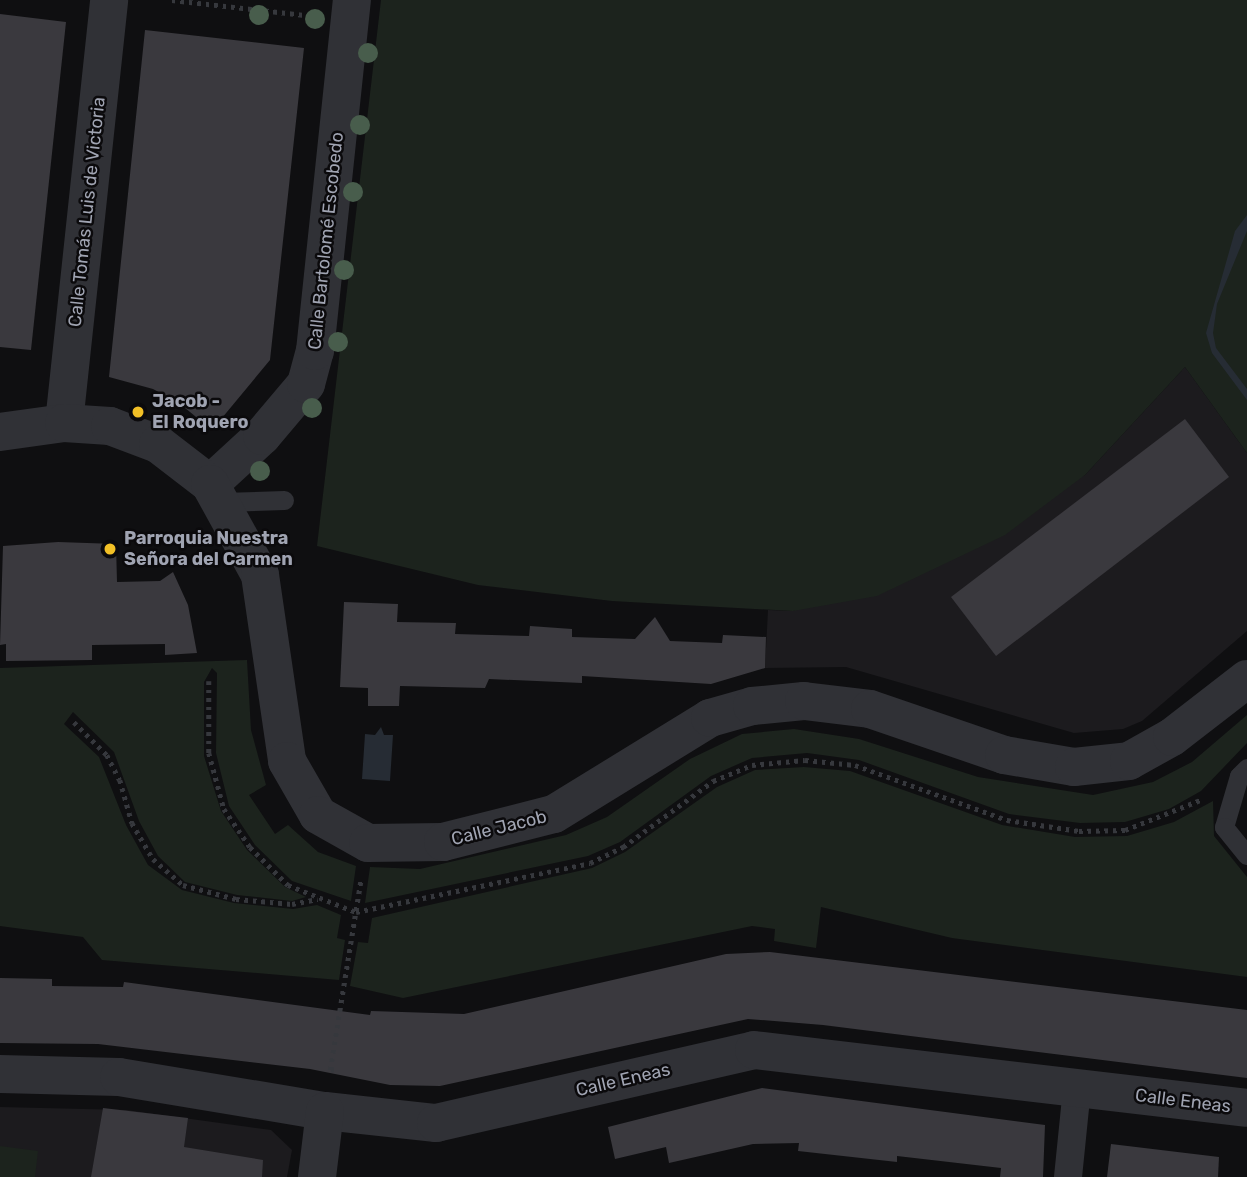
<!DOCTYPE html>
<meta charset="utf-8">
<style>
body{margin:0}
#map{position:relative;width:1247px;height:1177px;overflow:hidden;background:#0f0f11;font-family:Rubik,sans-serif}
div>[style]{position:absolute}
.built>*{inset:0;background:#1c1b1e}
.green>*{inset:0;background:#1c231d}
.water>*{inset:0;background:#262c34}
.building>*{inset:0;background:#3a393e}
.path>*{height:4.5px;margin-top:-2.25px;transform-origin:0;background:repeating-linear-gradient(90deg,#36383d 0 3.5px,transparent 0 8.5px)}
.service>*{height:19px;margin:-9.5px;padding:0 9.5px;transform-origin:9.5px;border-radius:9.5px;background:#303136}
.pedestrian>*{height:28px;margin:-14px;padding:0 14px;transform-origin:14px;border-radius:14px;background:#303136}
.minor>*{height:38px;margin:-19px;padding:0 19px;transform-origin:19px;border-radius:19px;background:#303136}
.tertiary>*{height:38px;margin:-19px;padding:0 19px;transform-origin:19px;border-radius:19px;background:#303136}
.trees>*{width:20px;height:20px;margin:-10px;border-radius:50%;background:#485d4c}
.dots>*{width:19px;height:19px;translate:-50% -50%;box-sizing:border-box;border:4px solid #0b0a0c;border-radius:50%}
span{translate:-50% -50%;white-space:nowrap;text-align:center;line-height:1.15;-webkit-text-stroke:5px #0b0a0c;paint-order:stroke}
.street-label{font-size:18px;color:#a0a4b2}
.poi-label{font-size:18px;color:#a0a4b2;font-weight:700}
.left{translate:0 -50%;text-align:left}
</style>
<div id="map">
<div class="built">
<i style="clip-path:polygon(1185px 367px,1247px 453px,1247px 631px,1142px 721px,1123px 729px,1074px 733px,846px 667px,765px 668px,768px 610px,793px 611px,1085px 475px)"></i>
<i style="clip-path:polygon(0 1107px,126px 1110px,271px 1130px,292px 1150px,287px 1177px,0 1177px)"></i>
</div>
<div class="green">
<i style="clip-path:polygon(381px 0,1247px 0,1247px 453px,1185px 367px,1085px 475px,1005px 535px,877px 596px,793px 611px,612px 601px,478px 585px,317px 546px)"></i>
<i style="clip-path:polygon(247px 660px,251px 730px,266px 785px,249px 795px,275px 834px,288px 825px,318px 852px,356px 866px,351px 901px,292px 881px,255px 845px,229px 806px,216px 753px,217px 673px,212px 668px,204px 682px,204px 756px,221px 811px,247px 850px,285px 887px,306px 897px,292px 901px,237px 895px,185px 882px,158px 856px,139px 821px,114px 752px,73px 712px,64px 724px,99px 757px,126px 825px,148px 865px,182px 890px,234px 903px,293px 909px,317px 905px,341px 915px,337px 938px,345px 940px,339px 980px,102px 960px,83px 937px,0 926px,0 668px)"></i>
<i style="clip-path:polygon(1247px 715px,1247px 743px,1201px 791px,1169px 809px,1125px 822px,1080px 823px,1009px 814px,859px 760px,807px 753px,752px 758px,711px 776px,620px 842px,588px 856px,365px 903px,370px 867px,420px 869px,566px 835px,607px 817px,690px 759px,742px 734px,794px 729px,859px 739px,978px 777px,1093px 795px,1153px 782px,1192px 762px)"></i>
<i style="clip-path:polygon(804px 767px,850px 771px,1002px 825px,1075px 837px,1127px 836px,1174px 822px,1213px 801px,1214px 836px,1247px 877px,1247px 977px,952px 938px,821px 907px,816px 948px,774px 941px,775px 929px,752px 926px,403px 998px,350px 986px,358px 942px,368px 943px,372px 918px,592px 868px,625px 852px,717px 787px,755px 770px)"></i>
<i style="clip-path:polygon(0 1146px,38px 1151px,35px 1177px,0 1177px)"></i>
</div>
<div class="water">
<i style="clip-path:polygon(1247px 215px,1247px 231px,1217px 304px,1213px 333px,1216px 348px,1247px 389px,1247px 400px,1212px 353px,1206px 333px,1235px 231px)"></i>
<i style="clip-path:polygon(381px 727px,384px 735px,393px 735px,390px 781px,362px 779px,365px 734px,375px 735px)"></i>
</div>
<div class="building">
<i style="clip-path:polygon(0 14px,66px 22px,31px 350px,0 347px)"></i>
<i style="clip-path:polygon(145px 30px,304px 48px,270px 360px,212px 430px,179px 403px,153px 389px,109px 377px)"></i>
<i style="clip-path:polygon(1185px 419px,1229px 477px,996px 656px,951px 597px)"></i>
<i style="clip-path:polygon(58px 542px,116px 544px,117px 582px,160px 581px,173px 572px,188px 605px,197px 653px,165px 655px,165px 644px,92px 645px,92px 660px,6px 661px,6px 644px,0 645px,3px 546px)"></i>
<i style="clip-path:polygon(344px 602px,398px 604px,397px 622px,456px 623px,455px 634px,529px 636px,530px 626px,572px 629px,572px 637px,635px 639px,655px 617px,670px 641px,722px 643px,723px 635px,766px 637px,765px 668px,711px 684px,582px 676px,582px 683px,489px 679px,485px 688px,400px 686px,399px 706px,368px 706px,368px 688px,340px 687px)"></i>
<i style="clip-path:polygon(770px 952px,1247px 1010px,1247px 1078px,823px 1025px,748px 1019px,440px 1086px,390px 1085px,310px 1069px,98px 1044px,0 1043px,0 978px,52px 979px,52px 986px,123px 987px,124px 982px,370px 1015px,371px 1011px,464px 1014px,726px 954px)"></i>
<i style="clip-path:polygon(762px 1088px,1045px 1125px,1043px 1177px,1000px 1177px,1001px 1168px,897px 1156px,897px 1162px,798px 1151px,799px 1143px,753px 1144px,669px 1163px,666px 1147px,615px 1159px,608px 1127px)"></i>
<i style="clip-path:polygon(103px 1108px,188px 1118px,184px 1147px,263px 1160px,262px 1177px,91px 1177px)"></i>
<i style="clip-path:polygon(1111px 1144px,1219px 1157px,1218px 1177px,1107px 1177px)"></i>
</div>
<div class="path">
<i style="left:172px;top:0;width:142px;rotate:6.5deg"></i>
<i style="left:209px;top:681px;width:72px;rotate:90deg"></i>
<i style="left:209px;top:753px;width:58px;rotate:75deg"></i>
<i style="left:224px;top:809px;width:46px;rotate:55.6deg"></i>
<i style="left:250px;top:847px;width:54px;rotate:45deg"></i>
<i style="left:288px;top:885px;width:73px;rotate:21.7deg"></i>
<i style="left:356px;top:912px;width:239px;rotate:-11.8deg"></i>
<i style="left:590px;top:863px;width:37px;rotate:-26deg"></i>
<i style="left:623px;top:847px;width:112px;rotate:-36.3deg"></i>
<i style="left:713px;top:781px;width:42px;rotate:-22.3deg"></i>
<i style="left:752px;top:765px;width:53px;rotate:-5.4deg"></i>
<i style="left:805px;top:760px;width:50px;rotate:5.7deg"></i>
<i style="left:855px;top:765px;width:162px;rotate:19.9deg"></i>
<i style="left:1007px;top:820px;width:73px;rotate:8.7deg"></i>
<i style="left:1079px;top:831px;width:46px;rotate:-1.2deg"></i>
<i style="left:1125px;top:830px;width:84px;rotate:-21.7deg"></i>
<i style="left:74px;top:722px;width:47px;rotate:45deg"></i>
<i style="left:107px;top:755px;width:28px;rotate:63deg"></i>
<i style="left:120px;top:780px;width:45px;rotate:74.4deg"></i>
<i style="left:132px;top:823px;width:42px;rotate:59.7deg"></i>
<i style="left:153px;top:859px;width:40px;rotate:41deg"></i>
<i style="left:183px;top:885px;width:55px;rotate:14.8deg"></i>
<i style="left:236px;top:899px;width:56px;rotate:5.1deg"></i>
<i style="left:292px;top:904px;width:26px;rotate:-11deg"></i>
<i style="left:334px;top:1070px;width:4px;rotate:180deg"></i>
<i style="left:330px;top:1070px;width:193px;rotate:-80.8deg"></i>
</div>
<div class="service">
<i style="left:222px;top:502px;width:62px;rotate:-1.8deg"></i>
<i style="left:1247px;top:768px;width:11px;rotate:135deg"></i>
<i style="left:1239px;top:776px;width:53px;rotate:106.4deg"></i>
<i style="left:1224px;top:827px;width:36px;rotate:51deg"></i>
</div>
<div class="pedestrian">
<i style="left:1068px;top:1177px;width:88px;rotate:-84.2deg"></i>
</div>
<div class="minor">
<i style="left:64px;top:423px;width:425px;rotate:-83.9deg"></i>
<i style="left:210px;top:484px;width:71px;rotate:-42.7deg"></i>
<i style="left:262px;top:436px;width:68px;rotate:-49.8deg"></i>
<i style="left:306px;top:384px;width:34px;rotate:-75deg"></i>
<i style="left:315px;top:351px;width:353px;rotate:-84deg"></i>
<i style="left:0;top:1074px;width:119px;rotate:1.4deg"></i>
<i style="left:119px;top:1077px;width:209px;rotate:9.4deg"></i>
<i style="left:325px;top:1111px;width:112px;rotate:6.2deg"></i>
<i style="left:436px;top:1123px;width:326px;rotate:-12.9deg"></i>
<i style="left:754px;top:1050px;width:496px;rotate:6.7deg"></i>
<i style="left:317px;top:1177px;width:66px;rotate:-83.1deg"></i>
</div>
<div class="tertiary">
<i style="left:0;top:432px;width:65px;rotate:-8deg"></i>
<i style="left:64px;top:423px;width:46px;rotate:3.7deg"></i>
<i style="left:110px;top:426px;width:51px;rotate:20.6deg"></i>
<i style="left:158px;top:444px;width:66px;rotate:37.6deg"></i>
<i style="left:210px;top:484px;width:104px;rotate:61.2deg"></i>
<i style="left:260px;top:575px;width:188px;rotate:81.7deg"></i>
<i style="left:287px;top:761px;width:62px;rotate:60.1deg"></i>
<i style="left:318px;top:815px;width:57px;rotate:29.2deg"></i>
<i style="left:368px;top:843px;width:75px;rotate:-0.8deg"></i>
<i style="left:443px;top:842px;width:114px;rotate:-14.2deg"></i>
<i style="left:554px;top:814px;width:183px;rotate:-31.6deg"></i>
<i style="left:710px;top:718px;width:44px;rotate:-15.9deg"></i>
<i style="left:752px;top:706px;width:52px;rotate:-5.5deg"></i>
<i style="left:804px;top:701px;width:66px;rotate:6.9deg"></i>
<i style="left:870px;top:709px;width:142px;rotate:18.9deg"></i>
<i style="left:1004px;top:755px;width:71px;rotate:9.7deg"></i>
<i style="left:1074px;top:767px;width:55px;rotate:-6.2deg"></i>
<i style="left:1129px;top:761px;width:49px;rotate:-29.2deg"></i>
<i style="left:1172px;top:737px;width:95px;rotate:-37.7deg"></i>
</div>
<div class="trees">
<i style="left:259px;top:15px"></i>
<i style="left:315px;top:19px"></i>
<i style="left:368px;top:53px"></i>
<i style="left:360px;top:125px"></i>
<i style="left:353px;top:192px"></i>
<i style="left:344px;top:270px"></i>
<i style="left:338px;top:342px"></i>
<i style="left:312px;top:408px"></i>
<i style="left:260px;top:471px"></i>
</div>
<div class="dots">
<i style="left:138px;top:412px;background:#f2c026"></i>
<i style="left:110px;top:549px;background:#f2c026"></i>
</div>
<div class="street-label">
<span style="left:87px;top:212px;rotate:-84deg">Calle Tomás Luis de Victoria</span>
<span style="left:326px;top:241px;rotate:-84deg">Calle Bartolomé Escobedo</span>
<span style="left:499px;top:828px;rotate:-14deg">Calle Jacob</span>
<span style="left:623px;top:1080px;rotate:-13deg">Calle Eneas</span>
<span style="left:1183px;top:1101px;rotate:7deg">Calle Eneas</span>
</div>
<div class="poi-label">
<span class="left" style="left:152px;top:412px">Jacob -<br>El Roquero</span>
<span class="left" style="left:124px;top:549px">Parroquia Nuestra<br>Señora del Carmen</span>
</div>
</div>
